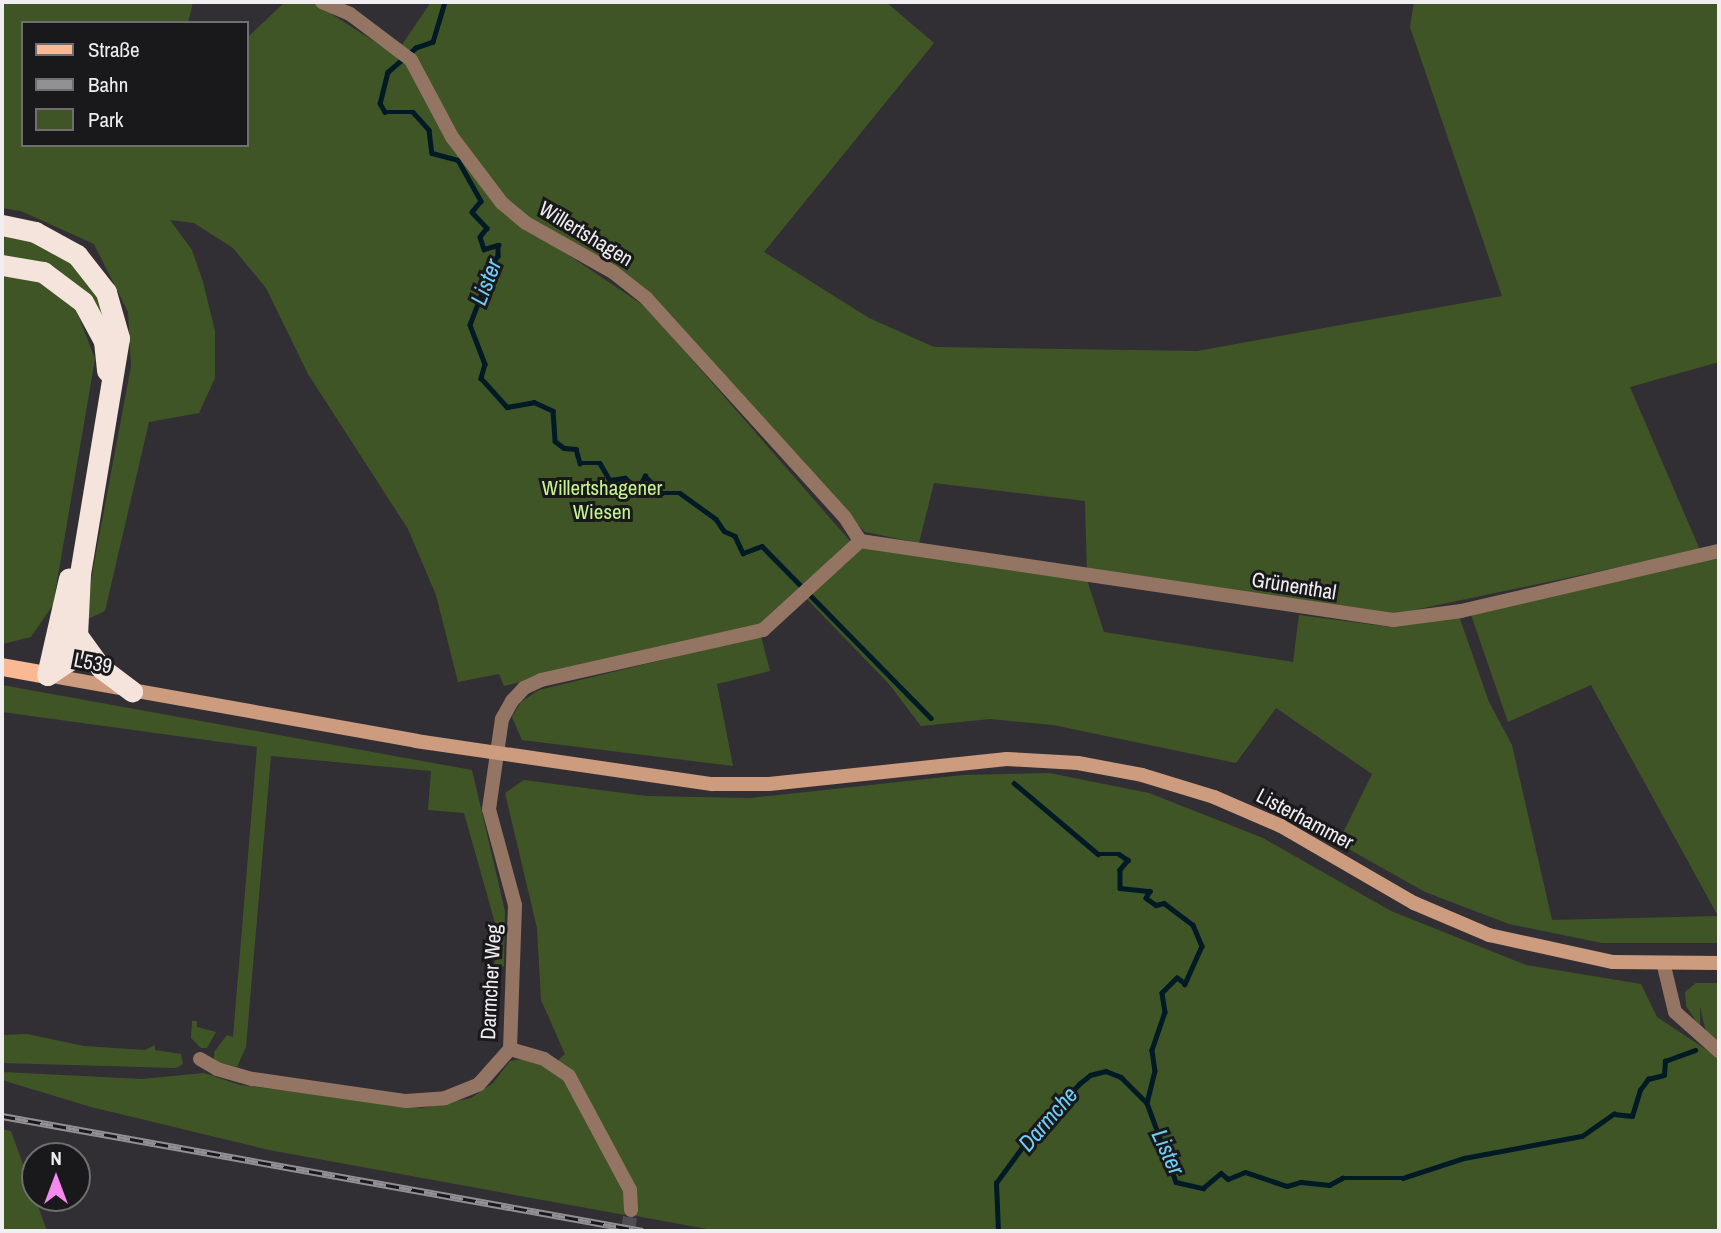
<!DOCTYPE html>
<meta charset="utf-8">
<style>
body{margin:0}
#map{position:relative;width:1721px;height:1233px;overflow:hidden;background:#322f34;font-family:"Archivo Narrow",sans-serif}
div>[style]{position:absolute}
.green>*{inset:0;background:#405526}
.stream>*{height:4.5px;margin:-2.25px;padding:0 2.25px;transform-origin:2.25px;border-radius:2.25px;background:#001a26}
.minor-tunnel>*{height:14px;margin-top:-7px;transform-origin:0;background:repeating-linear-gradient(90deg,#4e4c50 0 14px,transparent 0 21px)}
.minor>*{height:14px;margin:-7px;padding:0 7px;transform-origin:7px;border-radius:7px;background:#947563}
.secondary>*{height:14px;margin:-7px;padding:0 7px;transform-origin:7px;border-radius:7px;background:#cd9b7e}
.primary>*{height:18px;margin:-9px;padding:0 9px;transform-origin:9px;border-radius:9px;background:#f9b992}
.motorway>*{height:21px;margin:-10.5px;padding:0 10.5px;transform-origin:10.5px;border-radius:10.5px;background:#f4e4db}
.rail>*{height:7px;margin-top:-3.5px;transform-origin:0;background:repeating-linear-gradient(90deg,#19181a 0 13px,#939094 0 26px);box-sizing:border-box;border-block:2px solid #939094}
span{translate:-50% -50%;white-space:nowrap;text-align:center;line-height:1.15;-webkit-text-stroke:6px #19181a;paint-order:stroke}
.street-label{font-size:21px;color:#f0eef1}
.park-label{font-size:21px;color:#c6f490}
.water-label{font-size:23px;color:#6dcff9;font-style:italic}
.frame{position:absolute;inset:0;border:4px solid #f0eef1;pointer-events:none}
.legend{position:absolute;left:21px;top:21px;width:228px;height:126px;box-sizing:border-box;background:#19181a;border:2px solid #6f6e70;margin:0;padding:9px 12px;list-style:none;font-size:21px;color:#f0eef1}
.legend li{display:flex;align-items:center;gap:14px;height:35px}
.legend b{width:35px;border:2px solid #6f6e70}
.north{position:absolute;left:21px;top:1142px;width:70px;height:70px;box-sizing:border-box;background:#19181a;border:2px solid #6f6e70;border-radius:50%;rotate:0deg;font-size:19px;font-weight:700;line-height:28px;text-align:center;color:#f0eef1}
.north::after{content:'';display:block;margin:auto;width:24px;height:32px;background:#f689ee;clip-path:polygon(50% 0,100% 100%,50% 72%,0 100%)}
</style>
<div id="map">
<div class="green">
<i style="clip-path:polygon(2px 2px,193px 2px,188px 23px,23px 23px,23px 145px,247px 145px,247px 38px,285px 2px,313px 2px,395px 55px,431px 2px,886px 2px,934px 43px,764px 252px,869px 318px,934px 347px,1197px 351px,1502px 296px,1410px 27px,1414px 2px,1719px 2px,1719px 362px,1630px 387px,1700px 550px,1395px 614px,1087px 573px,1085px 501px,934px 483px,919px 543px,865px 532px,749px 411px,652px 299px,525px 226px,646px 307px,850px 541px,773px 621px,504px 686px,499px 674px,458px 682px,436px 595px,408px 529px,308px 374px,266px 288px,233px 248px,194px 223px,170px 220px,192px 250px,203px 282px,215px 331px,215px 378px,199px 413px,149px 422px,105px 611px,88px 619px,91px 580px,131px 366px,128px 312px,94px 244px,21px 211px,2px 208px)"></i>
<i style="clip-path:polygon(2px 230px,55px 244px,109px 308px,99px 318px,2px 258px)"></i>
<i style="clip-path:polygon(2px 272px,33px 277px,74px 304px,95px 359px,53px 605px,31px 637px,2px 644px)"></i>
<i style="clip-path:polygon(861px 545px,1086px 577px,1104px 632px,1293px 662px,1299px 615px,1391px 627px,1459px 616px,1489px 702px,1512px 745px,1552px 920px,1718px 916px,1591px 685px,1508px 722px,1471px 615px,1719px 557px,1719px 943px,1602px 943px,1509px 924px,1425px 892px,1338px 843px,1372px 774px,1276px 708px,1236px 763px,1053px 725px,990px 719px,921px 726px,889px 684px,805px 597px)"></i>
<i style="clip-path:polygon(761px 636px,770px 671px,717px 684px,733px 766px,522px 740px,512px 717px,521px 702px,539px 690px)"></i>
<i style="clip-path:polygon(2px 685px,472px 770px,505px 911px,504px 966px,494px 970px,497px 930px,464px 813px,428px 810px,431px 771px,271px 756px,246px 1047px,237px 1067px,214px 1061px,214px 1052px,227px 1035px,233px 1037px,257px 747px,2px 712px)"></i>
<i style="clip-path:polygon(1049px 773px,1149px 793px,1263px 838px,1391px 911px,1526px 965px,1641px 984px,1657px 1017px,1719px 1058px,1719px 1231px,718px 1231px,636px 1216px,633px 1184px,571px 1072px,558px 1060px,565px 1054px,541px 1000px,537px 928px,505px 793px,524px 780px,646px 796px,750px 798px,963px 775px)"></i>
<i style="clip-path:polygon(1696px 983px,1719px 983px,1719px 1047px,1706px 1032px,1700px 1007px,1700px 1027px,1686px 1006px,1685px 992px)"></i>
<i style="clip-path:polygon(192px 1021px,197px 1021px,197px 1027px,216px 1032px,207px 1048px,201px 1048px,191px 1038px)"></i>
<i style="clip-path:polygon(27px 1034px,84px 1046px,145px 1050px,155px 1045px,155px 1050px,181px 1054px,183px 1064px,176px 1068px,2px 1063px,2px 1035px)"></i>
<i style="clip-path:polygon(521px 1059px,544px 1064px,566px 1080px,625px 1190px,625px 1215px,269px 1150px,91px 1107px,2px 1080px,2px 1072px,142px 1079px,204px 1073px,240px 1085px,422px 1108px,471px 1098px,493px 1083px,510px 1061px)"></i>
<i style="clip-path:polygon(2px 1129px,11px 1131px,47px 1231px,2px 1231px)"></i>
</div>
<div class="stream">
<i style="left:445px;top:2px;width:42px;rotate:106.7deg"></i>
<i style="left:433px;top:42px;width:18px;rotate:161deg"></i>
<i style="left:416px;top:48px;width:37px;rotate:139deg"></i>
<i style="left:388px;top:72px;width:32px;rotate:104deg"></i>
<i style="left:380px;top:103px;width:10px;rotate:61deg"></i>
<i style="left:385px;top:112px;width:28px"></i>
<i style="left:413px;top:112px;width:24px;rotate:48deg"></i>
<i style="left:429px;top:130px;width:23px;rotate:83deg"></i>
<i style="left:432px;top:153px;width:27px;rotate:15deg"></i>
<i style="left:458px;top:160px;width:47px;rotate:60.7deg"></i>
<i style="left:481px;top:201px;width:14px;rotate:129deg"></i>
<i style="left:472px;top:212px;width:22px;rotate:47deg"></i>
<i style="left:487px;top:228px;width:11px;rotate:128deg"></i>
<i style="left:480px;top:237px;width:13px;rotate:72deg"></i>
<i style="left:484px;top:249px;width:15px;rotate:-16deg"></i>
<i style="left:498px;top:245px;width:11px;rotate:90deg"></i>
<i style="left:498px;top:256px;width:24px;rotate:126deg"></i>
<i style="left:484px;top:275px;width:16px;rotate:94deg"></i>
<i style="left:483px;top:291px;width:36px;rotate:111deg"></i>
<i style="left:470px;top:325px;width:42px;rotate:69deg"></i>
<i style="left:485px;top:364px;width:15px;rotate:106deg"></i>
<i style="left:481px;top:378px;width:39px;rotate:48deg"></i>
<i style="left:507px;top:407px;width:27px;rotate:-10deg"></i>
<i style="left:534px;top:402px;width:21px;rotate:25deg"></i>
<i style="left:553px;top:411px;width:30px;rotate:86deg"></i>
<i style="left:555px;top:441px;width:11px;rotate:38deg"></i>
<i style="left:564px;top:448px;width:12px;rotate:5deg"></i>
<i style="left:576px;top:449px;width:15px;rotate:74deg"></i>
<i style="left:580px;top:463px;width:20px"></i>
<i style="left:600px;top:463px;width:20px;rotate:60deg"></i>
<i style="left:610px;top:480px;width:15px;rotate:-8deg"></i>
<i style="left:625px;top:478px;width:17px;rotate:40deg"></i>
<i style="left:638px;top:489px;width:15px;rotate:-62deg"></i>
<i style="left:645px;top:476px;width:24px;rotate:45deg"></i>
<i style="left:662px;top:493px;width:18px"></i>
<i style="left:680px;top:493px;width:44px;rotate:35.8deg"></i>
<i style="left:716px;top:519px;width:14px;rotate:56deg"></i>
<i style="left:724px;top:531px;width:12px;rotate:24deg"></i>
<i style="left:735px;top:536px;width:19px;rotate:65deg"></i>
<i style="left:743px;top:553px;width:20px;rotate:-20deg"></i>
<i style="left:762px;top:546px;width:241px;rotate:45.5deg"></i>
<i style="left:1014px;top:783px;width:110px;rotate:40.2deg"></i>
<i style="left:1098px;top:854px;width:21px"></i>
<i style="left:1119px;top:854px;width:11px;rotate:34deg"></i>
<i style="left:1128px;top:860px;width:13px;rotate:129deg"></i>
<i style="left:1120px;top:870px;width:18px;rotate:90deg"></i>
<i style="left:1120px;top:888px;width:30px;rotate:6deg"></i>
<i style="left:1150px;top:891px;width:8px;rotate:120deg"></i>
<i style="left:1146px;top:898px;width:12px;rotate:35deg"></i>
<i style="left:1156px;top:905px;width:8px;rotate:-14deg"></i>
<i style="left:1164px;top:903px;width:36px;rotate:37deg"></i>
<i style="left:1193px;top:925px;width:23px;rotate:67deg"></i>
<i style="left:1202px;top:946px;width:42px;rotate:114.1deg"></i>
<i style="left:1185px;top:984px;width:10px;rotate:-143deg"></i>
<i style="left:1177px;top:978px;width:21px;rotate:135deg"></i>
<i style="left:1162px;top:993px;width:19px;rotate:81deg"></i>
<i style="left:1165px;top:1012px;width:40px;rotate:108.9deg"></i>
<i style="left:1152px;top:1050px;width:21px;rotate:82deg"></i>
<i style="left:1155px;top:1071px;width:33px;rotate:104deg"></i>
<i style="left:1147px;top:1103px;width:84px;rotate:69.8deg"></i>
<i style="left:1176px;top:1182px;width:28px;rotate:13deg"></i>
<i style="left:1203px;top:1188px;width:23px;rotate:-40deg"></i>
<i style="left:1221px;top:1173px;width:9px;rotate:41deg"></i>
<i style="left:1228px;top:1179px;width:18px;rotate:-22deg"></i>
<i style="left:1245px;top:1172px;width:44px;rotate:18.4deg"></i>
<i style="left:1287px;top:1186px;width:15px;rotate:-16deg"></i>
<i style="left:1301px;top:1182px;width:28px;rotate:6deg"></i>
<i style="left:1329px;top:1185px;width:15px;rotate:-28deg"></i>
<i style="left:1342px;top:1178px;width:61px"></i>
<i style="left:1403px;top:1178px;width:64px;rotate:-18.2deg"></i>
<i style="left:1464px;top:1158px;width:120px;rotate:-10.6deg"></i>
<i style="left:1582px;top:1136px;width:39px;rotate:-35deg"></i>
<i style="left:1614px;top:1114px;width:18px;rotate:6deg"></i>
<i style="left:1632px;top:1116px;width:27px;rotate:-73deg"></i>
<i style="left:1640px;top:1090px;width:14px;rotate:-54deg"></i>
<i style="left:1648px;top:1079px;width:16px;rotate:-14deg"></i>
<i style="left:1664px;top:1075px;width:14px;rotate:-86deg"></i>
<i style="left:1665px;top:1061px;width:32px;rotate:-20deg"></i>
<i style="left:998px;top:1231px;width:48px;rotate:-92.4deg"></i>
<i style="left:996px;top:1183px;width:64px;rotate:-53.8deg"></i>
<i style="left:1034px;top:1131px;width:65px;rotate:-46.2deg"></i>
<i style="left:1079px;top:1084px;width:14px;rotate:-39deg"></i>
<i style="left:1090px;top:1075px;width:16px;rotate:-14deg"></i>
<i style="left:1106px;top:1071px;width:16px;rotate:22deg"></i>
<i style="left:1121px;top:1077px;width:35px;rotate:45deg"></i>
</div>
<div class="minor-tunnel">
<i style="left:628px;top:1231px;width:21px;rotate:-82deg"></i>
</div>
<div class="minor">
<i style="left:322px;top:2px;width:30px;rotate:23deg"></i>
<i style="left:350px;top:14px;width:76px;rotate:37deg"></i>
<i style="left:411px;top:60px;width:87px;rotate:62deg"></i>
<i style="left:452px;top:137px;width:83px;rotate:52.9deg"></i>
<i style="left:502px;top:203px;width:31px;rotate:40deg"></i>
<i style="left:526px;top:223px;width:100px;rotate:29.4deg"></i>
<i style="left:613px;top:272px;width:42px;rotate:38.2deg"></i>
<i style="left:646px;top:298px;width:294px;rotate:47.8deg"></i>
<i style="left:844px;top:516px;width:30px;rotate:57deg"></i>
<i style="left:860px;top:541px;width:539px;rotate:8.43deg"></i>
<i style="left:1393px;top:620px;width:69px;rotate:-7.5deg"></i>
<i style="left:1461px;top:611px;width:265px;rotate:-13.1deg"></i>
<i style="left:1664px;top:966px;width:47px;rotate:76.6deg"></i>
<i style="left:1675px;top:1012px;width:59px;rotate:41.6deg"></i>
<i style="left:510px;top:1049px;width:35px;rotate:16deg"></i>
<i style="left:544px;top:1059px;width:30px;rotate:34deg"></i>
<i style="left:569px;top:1076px;width:129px;rotate:61.8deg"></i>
<i style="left:630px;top:1190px;width:20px;rotate:87deg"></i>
<i style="left:200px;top:1059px;width:20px;rotate:30deg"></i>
<i style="left:217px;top:1069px;width:37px;rotate:16deg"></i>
<i style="left:253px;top:1079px;width:155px;rotate:8.2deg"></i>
<i style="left:406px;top:1101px;width:39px;rotate:-4deg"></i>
<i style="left:445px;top:1098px;width:37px;rotate:-22deg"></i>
<i style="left:479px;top:1084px;width:47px;rotate:-48.5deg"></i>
<i style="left:510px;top:1049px;width:144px;rotate:-88deg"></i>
<i style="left:515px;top:905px;width:99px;rotate:-105.2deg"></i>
<i style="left:489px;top:809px;width:91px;rotate:-81.8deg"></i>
<i style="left:502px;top:719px;width:21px;rotate:-61deg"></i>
<i style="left:512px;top:701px;width:18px;rotate:-47deg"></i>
<i style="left:524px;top:688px;width:19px;rotate:-25deg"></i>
<i style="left:541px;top:680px;width:228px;rotate:-12.7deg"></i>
<i style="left:763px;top:630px;width:132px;rotate:-42.5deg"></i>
</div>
<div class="secondary">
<i style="left:47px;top:675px;width:375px;rotate:10.1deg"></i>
<i style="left:416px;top:741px;width:299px;rotate:8.3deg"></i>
<i style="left:712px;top:784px;width:57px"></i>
<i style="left:769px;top:784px;width:239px;rotate:-6deg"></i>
<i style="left:1007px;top:759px;width:71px;rotate:3.2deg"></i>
<i style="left:1078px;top:763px;width:65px;rotate:10.6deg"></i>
<i style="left:1142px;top:775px;width:75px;rotate:17deg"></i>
<i style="left:1214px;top:797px;width:73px;rotate:23.4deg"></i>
<i style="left:1281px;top:826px;width:154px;rotate:30.1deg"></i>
<i style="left:1414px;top:903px;width:82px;rotate:23.1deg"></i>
<i style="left:1489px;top:935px;width:127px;rotate:12.3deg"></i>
<i style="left:1613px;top:962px;width:106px;rotate:0.5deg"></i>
</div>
<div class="primary">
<i style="left:2px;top:667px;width:46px;rotate:10.1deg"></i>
</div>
<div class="motorway">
<i style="left:2px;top:225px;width:34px;rotate:12deg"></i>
<i style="left:35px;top:232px;width:48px;rotate:28.7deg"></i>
<i style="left:77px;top:255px;width:47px;rotate:51.9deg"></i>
<i style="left:106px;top:292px;width:48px;rotate:74.2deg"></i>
<i style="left:119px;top:338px;width:239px;rotate:99.4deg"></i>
<i style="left:80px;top:574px;width:61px;rotate:92.8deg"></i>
<i style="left:77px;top:635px;width:28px;rotate:109deg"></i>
<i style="left:68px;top:661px;width:25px;rotate:146deg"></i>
<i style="left:2px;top:265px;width:42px;rotate:9.7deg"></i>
<i style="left:43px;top:272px;width:50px;rotate:36.9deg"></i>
<i style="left:83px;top:302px;width:44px;rotate:61.7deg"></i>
<i style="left:104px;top:341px;width:30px;rotate:84deg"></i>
<i style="left:77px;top:635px;width:41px;rotate:54deg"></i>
<i style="left:101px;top:668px;width:39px;rotate:37deg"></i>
<i style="left:47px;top:675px;width:99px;rotate:-77.2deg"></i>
</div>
<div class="rail">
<i style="left:2px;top:1116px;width:651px;rotate:10.17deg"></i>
</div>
<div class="street-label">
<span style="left:586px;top:234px;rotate:31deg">Willertshagen</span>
<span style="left:1294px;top:586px;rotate:9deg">Grünenthal</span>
<span style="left:93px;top:663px;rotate:11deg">L539</span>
<span style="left:1305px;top:819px;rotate:28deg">Listerhammer</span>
<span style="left:491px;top:982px;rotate:-87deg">Darmcher Weg</span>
</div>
<div class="park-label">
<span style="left:602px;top:500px">Willertshagener<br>Wiesen</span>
</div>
<div class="water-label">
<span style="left:486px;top:282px;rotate:-69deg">Lister</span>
<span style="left:1048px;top:1119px;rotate:-49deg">Darmche</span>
<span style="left:1168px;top:1152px;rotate:65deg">Lister</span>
</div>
<div class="frame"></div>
<ul class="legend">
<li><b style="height:9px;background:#f9b992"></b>Straße</li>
<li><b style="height:9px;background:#939094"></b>Bahn</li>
<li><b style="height:19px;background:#405526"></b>Park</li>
</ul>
<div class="north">N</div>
</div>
